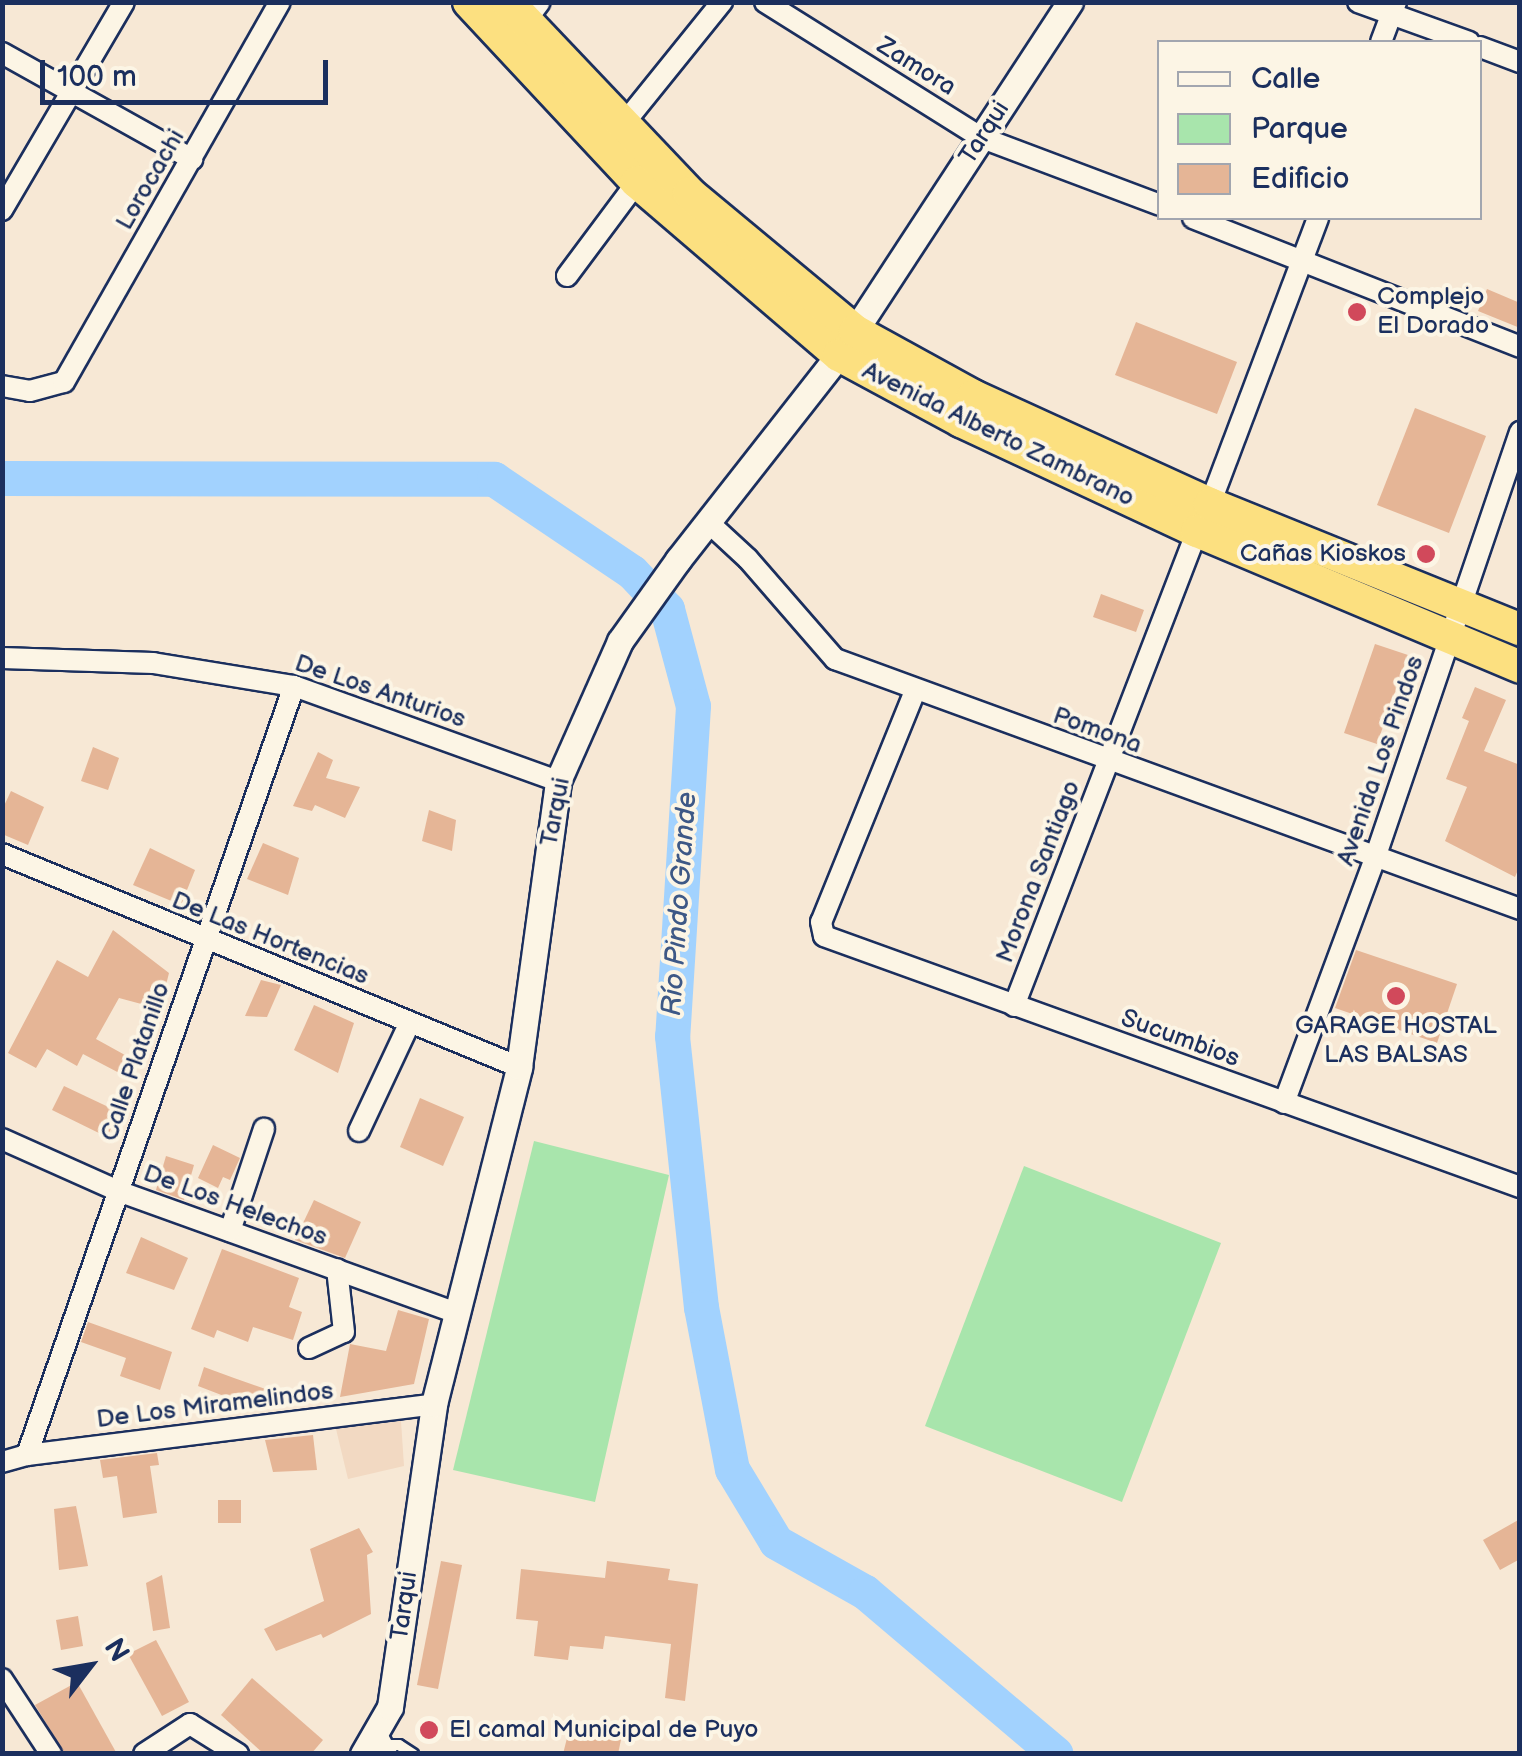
<!DOCTYPE html>
<meta charset="utf-8">
<style>
body{margin:0}
#map{position:relative;width:1522px;height:1756px;overflow:hidden;background:#f7e8d5;font-family:"Balsamiq Sans",sans-serif}
div>[style]{position:absolute}
.built>*{inset:0;background:#f2d9c2}
.green>*{inset:0;background:#a8e5ac}
.river>*{height:35px;margin:-17.5px;padding:0 17.5px;transform-origin:17.5px;border-radius:17.5px;background:#a2d2fe}
.building>*{inset:0;background:#e5b596}
.roads{filter:drop-shadow(2px 0 #1b2f5e) drop-shadow(-2px 0 #1b2f5e) drop-shadow(0 2px #1b2f5e) drop-shadow(0 -2px #1b2f5e)}
.service>*{height:10px;margin:-5px;padding:0 5px;transform-origin:5px;border-radius:5px;background:#fcf5e5}
.minor>*{height:20px;margin:-10px;padding:0 10px;transform-origin:10px;border-radius:10px;background:#fcf5e5}
.tertiary>*{height:25px;margin:-12.5px;padding:0 12.5px;transform-origin:12.5px;border-radius:12.5px;background:#fcf5e5}
.trunk>*{height:32px;margin:-16px;padding:0 16px;transform-origin:16px;border-radius:16px;background:#fce080}
.dots>*{width:28px;height:28px;translate:-50% -50%;box-sizing:border-box;border:5px solid #fcf5e5;border-radius:50%}
span{translate:-50% -50%;white-space:nowrap;text-align:center;line-height:1.15;-webkit-text-stroke:8px #fcf5e5;paint-order:stroke}
.street-label{font-size:25px;color:#1b2f5e}
.poi-label{font-size:25px;color:#1b2f5e}
.left{translate:0 -50%;text-align:left}
.right{translate:-100% -50%;text-align:right}
.water-label{font-size:28px;color:#3d5886;font-style:italic}
.frame{position:absolute;inset:0;border:5px solid #1b2f5e;pointer-events:none}
.legend{position:absolute;left:1157px;top:40px;width:325px;height:180px;box-sizing:border-box;background:#fcf5e5;border:2px solid #a2a6af;margin:0;padding:12px 18px;list-style:none;font-size:30px;color:#1b2f5e}
.legend li{display:flex;align-items:center;gap:20px;height:50px}
.legend b{width:50px;border:2px solid #a2a6af}
.north{position:absolute;left:40px;top:1616px;width:100px;height:100px;-webkit-text-stroke:8px #fcf5e5;paint-order:stroke;rotate:59deg;font-size:28px;font-weight:700;line-height:40px;text-align:center;color:#1b2f5e}
.north::after{content:'';display:block;margin:auto;width:35px;height:45px;background:#1b2f5e;clip-path:polygon(50% 0,100% 100%,50% 72%,0 100%)}
.scale{position:absolute;left:40px;top:60px;width:288px;height:45px;box-sizing:border-box;border:5px solid #1b2f5e;border-top:0;padding-left:12px;font-size:30px;line-height:35px;white-space:nowrap;color:#1b2f5e;-webkit-text-stroke:8px #fcf5e5;paint-order:stroke}
</style>
<div id="map">
<div class="built">
<i style="clip-path:polygon(401px 1421px,404px 1466px,348px 1479px,336px 1429px)"></i>
</div>
<div class="green">
<i style="clip-path:polygon(534px 1141px,669px 1175px,595px 1502px,453px 1470px)"></i>
<i style="clip-path:polygon(1024px 1166px,1221px 1243px,1122px 1502px,925px 1426px)"></i>
</div>
<div class="river">
<i style="left:2px;top:478px;width:492px;rotate:0.1deg"></i>
<i style="left:494px;top:479px;width:166px;rotate:34deg"></i>
<i style="left:632px;top:572px;width:51px;rotate:46.6deg"></i>
<i style="left:667px;top:609px;width:100px;rotate:75deg"></i>
<i style="left:693px;top:706px;width:331px;rotate:93.6deg"></i>
<i style="left:672px;top:1036px;width:273px;rotate:83.9deg"></i>
<i style="left:701px;top:1307px;width:165px;rotate:79.2deg"></i>
<i style="left:732px;top:1469px;width:85px;rotate:58.9deg"></i>
<i style="left:776px;top:1542px;width:102px;rotate:29.3deg"></i>
<i style="left:865px;top:1592px;width:250px;rotate:40.3deg"></i>
</div>
<div class="building">
<i style="clip-path:polygon(1487px 289px,1520px 303px,1520px 328px,1478px 311px)"></i>
<i style="clip-path:polygon(1136px 322px,1237px 362px,1217px 414px,1115px 375px)"></i>
<i style="clip-path:polygon(1415px 408px,1486px 436px,1449px 533px,1377px 505px)"></i>
<i style="clip-path:polygon(1101px 594px,1144px 610px,1136px 632px,1093px 617px)"></i>
<i style="clip-path:polygon(1375px 644px,1408px 655px,1377px 744px,1344px 733px)"></i>
<i style="clip-path:polygon(1475px 687px,1506px 700px,1484px 751px,1520px 765px,1520px 865px,1515px 877px,1445px 841px,1467px 787px,1446px 779px,1469px 721px,1462px 718px)"></i>
<i style="clip-path:polygon(93px 747px,119px 758px,108px 790px,81px 781px)"></i>
<i style="clip-path:polygon(318px 752px,333px 760px,326px 778px,360px 787px,345px 818px,315px 805px,312px 811px,293px 806px)"></i>
<i style="clip-path:polygon(11px 791px,44px 807px,28px 845px,2px 834px,2px 810px)"></i>
<i style="clip-path:polygon(429px 810px,456px 820px,452px 851px,422px 841px)"></i>
<i style="clip-path:polygon(263px 843px,299px 858px,288px 895px,247px 879px)"></i>
<i style="clip-path:polygon(150px 848px,195px 870px,181px 905px,133px 885px)"></i>
<i style="clip-path:polygon(113px 930px,169px 973px,160px 1009px,119px 998px,96px 1039px,134px 1060px,125px 1076px,83px 1054px,77px 1066px,47px 1049px,36px 1068px,8px 1053px,57px 960px,88px 977px)"></i>
<i style="clip-path:polygon(1356px 950px,1457px 984px,1437px 1043px,1335px 1008px)"></i>
<i style="clip-path:polygon(261px 980px,281px 985px,267px 1017px,245px 1016px)"></i>
<i style="clip-path:polygon(314px 1005px,354px 1023px,338px 1073px,294px 1050px)"></i>
<i style="clip-path:polygon(64px 1086px,119px 1112px,107px 1137px,52px 1110px)"></i>
<i style="clip-path:polygon(420px 1098px,464px 1117px,443px 1166px,400px 1147px)"></i>
<i style="clip-path:polygon(213px 1145px,240px 1158px,230px 1180px,223px 1177px,218px 1188px,198px 1178px)"></i>
<i style="clip-path:polygon(166px 1156px,194px 1165px,184px 1200px,156px 1190px)"></i>
<i style="clip-path:polygon(314px 1200px,361px 1222px,345px 1258px,295px 1240px)"></i>
<i style="clip-path:polygon(141px 1237px,188px 1258px,174px 1290px,126px 1273px)"></i>
<i style="clip-path:polygon(222px 1249px,299px 1278px,289px 1307px,302px 1312px,293px 1340px,253px 1327px,248px 1342px,217px 1330px,214px 1338px,191px 1329px)"></i>
<i style="clip-path:polygon(398px 1310px,429px 1319px,414px 1384px,340px 1397px,350px 1344px,386px 1351px)"></i>
<i style="clip-path:polygon(88px 1322px,172px 1352px,160px 1390px,120px 1376px,126px 1358px,81px 1342px)"></i>
<i style="clip-path:polygon(204px 1367px,234px 1378px,294px 1399px,239px 1408px,237px 1401px,198px 1386px)"></i>
<i style="clip-path:polygon(313px 1435px,317px 1470px,273px 1472px,265px 1440px)"></i>
<i style="clip-path:polygon(157px 1453px,159px 1465px,150px 1466px,157px 1513px,123px 1518px,117px 1476px,103px 1478px,100px 1460px)"></i>
<i style="clip-path:polygon(218px 1500px,241px 1500px,241px 1523px,218px 1523px)"></i>
<i style="clip-path:polygon(76px 1506px,88px 1566px,59px 1570px,54px 1509px)"></i>
<i style="clip-path:polygon(1520px 1519px,1520px 1559px,1500px 1570px,1483px 1540px)"></i>
<i style="clip-path:polygon(359px 1528px,373px 1552px,367px 1555px,371px 1614px,323px 1638px,321px 1634px,276px 1651px,264px 1629px,324px 1601px,310px 1549px)"></i>
<i style="clip-path:polygon(441px 1561px,462px 1565px,438px 1689px,417px 1685px)"></i>
<i style="clip-path:polygon(607px 1561px,670px 1569px,668px 1580px,698px 1584px,685px 1701px,665px 1698px,671px 1644px,605px 1636px,603px 1649px,570px 1646px,568px 1660px,534px 1656px,538px 1621px,516px 1619px,521px 1569px,605px 1578px)"></i>
<i style="clip-path:polygon(162px 1575px,170px 1628px,153px 1631px,146px 1583px)"></i>
<i style="clip-path:polygon(78px 1616px,83px 1646px,61px 1650px,56px 1620px)"></i>
<i style="clip-path:polygon(156px 1640px,189px 1702px,162px 1716px,128px 1654px)"></i>
<i style="clip-path:polygon(252px 1678px,323px 1740px,311px 1754px,264px 1754px,221px 1715px)"></i>
<i style="clip-path:polygon(77px 1682px,117px 1754px,65px 1754px,35px 1705px)"></i>
<i style="clip-path:polygon(571px 1722px,623px 1730px,618px 1754px,563px 1754px)"></i>
</div>
<div class="roads">
<div class="service">
<i style="left:384px;top:1745px;width:15px"></i>
<i style="left:399px;top:1745px;width:17px;rotate:33deg"></i>
</div>
<div class="minor">
<i style="left:765px;top:2px;width:256px;rotate:32.1deg"></i>
<i style="left:982px;top:138px;width:190px;rotate:20.6deg"></i>
<i style="left:1358px;top:2px;width:118px;rotate:19.8deg"></i>
<i style="left:524px;top:23px;width:26px;rotate:-53deg"></i>
<i style="left:1381px;top:42px;width:43px;rotate:-69.4deg"></i>
<i style="left:1480px;top:47px;width:43px;rotate:20.6deg"></i>
<i style="left:2px;top:53px;width:218px;rotate:29.2deg"></i>
<i style="left:621px;top:127px;width:161px;rotate:-51.1deg"></i>
<i style="left:2px;top:210px;width:241px;rotate:-59.6deg"></i>
<i style="left:1193px;top:218px;width:352px;rotate:21.5deg"></i>
<i style="left:567px;top:276px;width:117px;rotate:-53.3deg"></i>
<i style="left:2px;top:386px;width:28px;rotate:10deg"></i>
<i style="left:30px;top:391px;width:35px;rotate:-15deg"></i>
<i style="left:64px;top:382px;width:437px;rotate:-60.4deg"></i>
<i style="left:1210px;top:504px;width:306px;rotate:-69.3deg"></i>
<i style="left:708px;top:522px;width:54px;rotate:42.8deg"></i>
<i style="left:748px;top:559px;width:133px;rotate:49deg"></i>
<i style="left:835px;top:659px;width:729px;rotate:20.05deg"></i>
<i style="left:2px;top:658px;width:151px;rotate:1.9deg"></i>
<i style="left:153px;top:663px;width:143px;rotate:9.3deg"></i>
<i style="left:294px;top:686px;width:281px;rotate:19.8deg"></i>
<i style="left:915px;top:691px;width:249px;rotate:112.1deg"></i>
<i style="left:821px;top:922px;width:14px;rotate:78deg"></i>
<i style="left:824px;top:936px;width:740px;rotate:19.83deg"></i>
<i style="left:2px;top:854px;width:559px;rotate:22.39deg"></i>
<i style="left:1014px;top:1006px;width:509px;rotate:-68.93deg"></i>
<i style="left:1284px;top:1103px;width:265px;rotate:-69.6deg"></i>
<i style="left:1376px;top:855px;width:447px;rotate:-71.2deg"></i>
<i style="left:359px;top:1131px;width:120px;rotate:-64.9deg"></i>
<i style="left:2px;top:1139px;width:127px;rotate:24.1deg"></i>
<i style="left:118px;top:1191px;width:357px;rotate:19.8deg"></i>
<i style="left:230px;top:1231px;width:108px;rotate:-71.6deg"></i>
<i style="left:309px;top:1348px;width:38px;rotate:-25deg"></i>
<i style="left:344px;top:1332px;width:63px;rotate:-96.3deg"></i>
<i style="left:27px;top:1455px;width:814px;rotate:-70.85deg"></i>
<i style="left:2px;top:1462px;width:26px;rotate:-16deg"></i>
<i style="left:27px;top:1455px;width:410px;rotate:-7.1deg"></i>
<i style="left:2px;top:1679px;width:90px;rotate:56.8deg"></i>
<i style="left:377px;top:1735px;width:21px;rotate:62deg"></i>
<i style="left:144px;top:1754px;width:55px;rotate:-33.1deg"></i>
<i style="left:190px;top:1724px;width:57px;rotate:32deg"></i>
</div>
<div class="tertiary">
<i style="left:363px;top:1754px;width:54px;rotate:-60.1deg"></i>
<i style="left:390px;top:1707px;width:306px;rotate:-81.7deg"></i>
<i style="left:434px;top:1404px;width:348px;rotate:-75.8deg"></i>
<i style="left:519px;top:1067px;width:289px;rotate:-82.2deg"></i>
<i style="left:558px;top:781px;width:153px;rotate:-66.1deg"></i>
<i style="left:620px;top:641px;width:100px;rotate:-54.4deg"></i>
<i style="left:678px;top:560px;width:261px;rotate:-51.9deg"></i>
<i style="left:839px;top:355px;width:422px;rotate:-56.8deg"></i>
</div>
<div class="trunk">
<i style="left:469px;top:2px;width:246px;rotate:47deg"></i>
<i style="left:637px;top:182px;width:266px;rotate:40.6deg"></i>
<i style="left:839px;top:355px;width:139px;rotate:28.4deg"></i>
<i style="left:961px;top:421px;width:260px;rotate:25deg"></i>
<i style="left:1197px;top:531px;width:350px;rotate:22.8deg"></i>
<i style="left:508px;top:2px;width:263px;rotate:46.5deg"></i>
<i style="left:689px;top:193px;width:216px;rotate:39.7deg"></i>
<i style="left:855px;top:331px;width:135px;rotate:28.8deg"></i>
<i style="left:973px;top:396px;width:260px;rotate:24.5deg"></i>
<i style="left:1210px;top:504px;width:334px;rotate:22deg"></i>
</div>
</div>
<div class="dots">
<i style="left:1357px;top:312px;background:#d1495b"></i>
<i style="left:1426px;top:554px;background:#d1495b"></i>
<i style="left:1396px;top:996px;background:#d1495b"></i>
<i style="left:429px;top:1730px;background:#d1495b"></i>
</div>
<div class="street-label">
<span style="left:916px;top:67px;rotate:32deg">Zamora</span>
<span style="left:985px;top:133px;rotate:-57deg">Tarqui</span>
<span style="left:151px;top:180px;rotate:-60deg">Lorocachi</span>
<span style="left:998px;top:435px;rotate:26deg">Avenida Alberto Zambrano</span>
<span style="left:380px;top:692px;rotate:19deg">De Los Anturios</span>
<span style="left:1097px;top:731px;rotate:20deg">Pomona</span>
<span style="left:1381px;top:761px;rotate:-71deg">Avenida Los Pindos</span>
<span style="left:556px;top:812px;rotate:-79deg">Tarqui</span>
<span style="left:1039px;top:872px;rotate:-69deg">Morona Santiago</span>
<span style="left:270px;top:939px;rotate:22deg">De Las Hortencias</span>
<span style="left:1180px;top:1039px;rotate:20deg">Sucumbios</span>
<span style="left:136px;top:1062px;rotate:-71deg">Calle Platanillo</span>
<span style="left:235px;top:1206px;rotate:20deg">De Los Helechos</span>
<span style="left:215px;top:1406px;rotate:-7deg">De Los Miramelindos</span>
<span style="left:405px;top:1606px;rotate:-82deg">Tarqui</span>
</div>
<div class="poi-label">
<span class="left" style="left:1377px;top:312px">Complejo<br>El Dorado</span>
<span class="right" style="left:1406px;top:554px">Cañas Kioskos</span>
<span style="left:1396px;top:1041px">GARAGE HOSTAL<br>LAS BALSAS</span>
<span class="left" style="left:449px;top:1730px">El camal Municipal de Puyo</span>
</div>
<div class="water-label">
<span style="left:680px;top:904px;rotate:-86deg">Río Pindo Grande</span>
</div>
<div class="frame"></div>
<ul class="legend">
<li><b style="height:12px;background:#fcf5e5"></b>Calle</li>
<li><b style="height:28px;background:#a8e5ac"></b>Parque</li>
<li><b style="height:28px;background:#e5b596"></b>Edificio</li>
</ul>
<div class="north">N</div>
<div class="scale">100 m</div>
</div>
